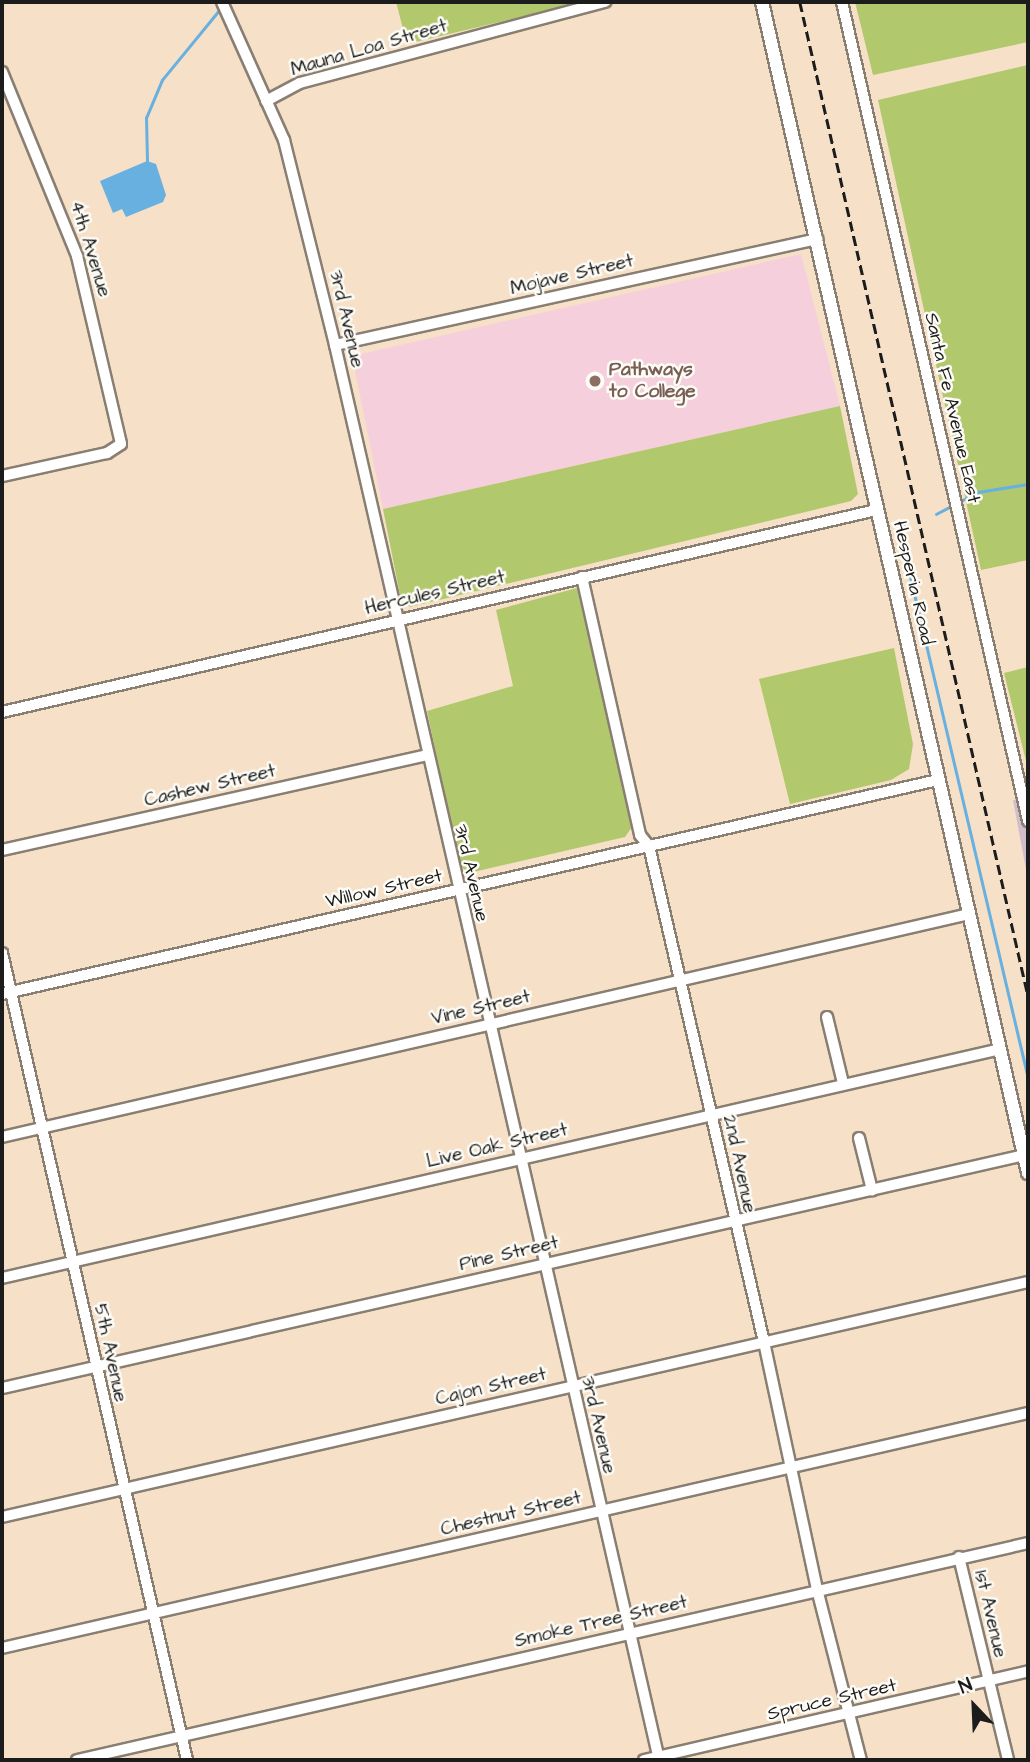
<!DOCTYPE html>
<style>
body{margin:0}
#map{position:relative;width:1030px;height:1762px;overflow:hidden;background:#f6e0c7;font-family:"Architects Daughter",sans-serif}
div>[style]{position:absolute}
.built>*{inset:0;background:#f5cfdb}
.industrial>*{inset:0;background:#d1bdcc}
.green>*{inset:0;background:#b2c86c}
.water>*{inset:0;background:#68b0e0}
.stream>*{height:2.5px;margin:-1.25px;padding:0 1.25px;transform-origin:1.25px;border-radius:1.25px;background:#68b0e0}
.roads{filter:drop-shadow(2px 0 #897e72) drop-shadow(-2px 0 #897e72) drop-shadow(0 2px #897e72) drop-shadow(0 -2px #897e72)}
.minor>*{height:10px;margin:-5px;padding:0 5px;transform-origin:5px;border-radius:5px;background:#fff}
.major>*{height:12px;margin:-6px;padding:0 6px;transform-origin:6px;border-radius:6px;background:#fff}
.rail>*{height:2.5px;margin-top:-1.25px;transform-origin:0;background:repeating-linear-gradient(90deg,#1c1c1c 0 10px,transparent 0 15px)}
.dots>*{width:19px;height:19px;translate:-50% -50%;box-sizing:border-box;border:4px solid #fdfcf7;border-radius:50%}
span{translate:-50% -50%;white-space:nowrap;text-align:center;line-height:1.15;-webkit-text-stroke:5px #fdfcf7;paint-order:stroke}
.street-label{font-size:19px;color:#1c1c1c}
.education-label{font-size:19px;color:#785e54;font-weight:700}
.left{translate:0 -50%;text-align:left}
.frame{position:absolute;inset:0;border:4px solid #1c1c1c;pointer-events:none}
.north{position:absolute;left:939px;top:1671px;width:70px;height:70px;-webkit-text-stroke:5px #fdfcf7;paint-order:stroke;rotate:337deg;font-size:19px;font-weight:700;line-height:28px;text-align:center;color:#1c1c1c}
.north::after{content:'';display:block;margin:auto;width:24px;height:32px;background:#1c1c1c;clip-path:polygon(50% 0,100% 100%,50% 72%,0 100%)}
</style>
<div id="map">
<div class="built">
<i style="clip-path:polygon(801px 254px,840px 406px,383px 509px,352px 356px)"></i>
</div>
<div class="industrial">
<i style="clip-path:polygon(1028px 798px,1028px 880px,1013px 800px)"></i>
</div>
<div class="green">
<i style="clip-path:polygon(396px 2px,584px 2px,407px 44px)"></i>
<i style="clip-path:polygon(855px 2px,1028px 2px,1028px 42px,873px 75px)"></i>
<i style="clip-path:polygon(1028px 65px,1028px 560px,981px 570px,878px 100px)"></i>
<i style="clip-path:polygon(840px 406px,858px 494px,851px 501px,410px 607px,401px 600px,383px 509px)"></i>
<i style="clip-path:polygon(577px 588px,632px 827px,625px 837px,469px 873px,460px 866px,427px 711px,513px 686px,496px 610px)"></i>
<i style="clip-path:polygon(894px 648px,913px 744px,909px 769px,891px 780px,790px 804px,759px 679px)"></i>
<i style="clip-path:polygon(1028px 667px,1028px 769px,1004px 673px)"></i>
</div>
<div class="water">
<i style="clip-path:polygon(147px 161px,156px 164px,166px 195px,163px 202px,126px 217px,122px 209px,113px 213px,100px 181px)"></i>
</div>
<div class="stream">
<i style="left:147px;top:161px;width:43px;rotate:-91.3deg"></i>
<i style="left:146px;top:118px;width:41px;rotate:-67.2deg"></i>
<i style="left:162px;top:80px;width:93px;rotate:-50.7deg"></i>
<i style="left:936px;top:514px;width:47px;rotate:-27.6deg"></i>
<i style="left:978px;top:492px;width:51px;rotate:-9.1deg"></i>
<i style="left:906px;top:522px;width:12px;rotate:121deg"></i>
<i style="left:900px;top:532px;width:560px;rotate:76.78deg"></i>
</div>
<div class="roads">
<div class="minor">
<i style="left:222px;top:2px;width:151px;rotate:65.8deg"></i>
<i style="left:284px;top:140px;width:211px;rotate:76deg"></i>
<i style="left:335px;top:345px;width:1452px;rotate:77.1deg"></i>
<i style="left:842px;top:2px;width:840px;rotate:77.2deg"></i>
<i style="left:2px;top:72px;width:199px;rotate:67.8deg"></i>
<i style="left:77px;top:256px;width:193px;rotate:76.8deg"></i>
<i style="left:121px;top:444px;width:17px;rotate:147deg"></i>
<i style="left:107px;top:453px;width:107px;rotate:167.6deg"></i>
<i style="left:266px;top:101px;width:38px;rotate:-28deg"></i>
<i style="left:300px;top:83px;width:316px;rotate:-14.9deg"></i>
<i style="left:335px;top:345px;width:494px;rotate:-12.4deg"></i>
<i style="left:582px;top:577px;width:264px;rotate:77.3deg"></i>
<i style="left:640px;top:835px;width:14px;rotate:51deg"></i>
<i style="left:649px;top:846px;width:509px;rotate:76.95deg"></i>
<i style="left:764px;top:1342px;width:257px;rotate:77.9deg"></i>
<i style="left:818px;top:1593px;width:172px;rotate:75.6deg"></i>
<i style="left:2px;top:712px;width:897px;rotate:-13.01deg"></i>
<i style="left:2px;top:850px;width:435px;rotate:-12.6deg"></i>
<i style="left:2px;top:953px;width:828px;rotate:77.09deg"></i>
<i style="left:2px;top:994px;width:960px;rotate:-12.88deg"></i>
<i style="left:827px;top:1017px;width:68px;rotate:76.4deg"></i>
<i style="left:2px;top:1137px;width:992px;rotate:-12.99deg"></i>
<i style="left:859px;top:1138px;width:54px;rotate:76deg"></i>
<i style="left:2px;top:1278px;width:1024px;rotate:-12.92deg"></i>
<i style="left:2px;top:1388px;width:1048px;rotate:-12.84deg"></i>
<i style="left:2px;top:1517px;width:1053px;rotate:-12.9deg"></i>
<i style="left:959px;top:1557px;width:209px;rotate:76.4deg"></i>
<i style="left:2px;top:1648px;width:1053px;rotate:-12.9deg"></i>
<i style="left:77px;top:1760px;width:975px;rotate:-12.85deg"></i>
<i style="left:644px;top:1760px;width:394px;rotate:-13deg"></i>
</div>
<div class="major">
<i style="left:762px;top:2px;width:1201px;rotate:77.2deg"></i>
</div>
</div>
<div class="rail">
<i style="left:800px;top:2px;width:1019px;rotate:77.07deg"></i>
</div>
<div class="dots">
<i style="left:595px;top:381px;background:#8d6e63"></i>
</div>
<div class="street-label">
<span style="left:369px;top:48px;rotate:-16deg">Mauna Loa Street</span>
<span style="left:90px;top:249px;rotate:73deg">4th Avenue</span>
<span style="left:572px;top:275px;rotate:-13deg">Mojave Street</span>
<span style="left:346px;top:319px;rotate:77deg">3rd Avenue</span>
<span style="left:952px;top:408px;rotate:77deg">Santa Fe Avenue East</span>
<span style="left:913px;top:583px;rotate:77deg">Hesperia Road</span>
<span style="left:435px;top:593px;rotate:-13deg">Hercules Street</span>
<span style="left:210px;top:786px;rotate:-13deg">Cashew Street</span>
<span style="left:471px;top:873px;rotate:77deg">3rd Avenue</span>
<span style="left:384px;top:889px;rotate:-13deg">Willow Street</span>
<span style="left:481px;top:1008px;rotate:-13deg">Vine Street</span>
<span style="left:497px;top:1146px;rotate:-13deg">Live Oak Street</span>
<span style="left:739px;top:1164px;rotate:78deg">2nd Avenue</span>
<span style="left:509px;top:1254px;rotate:-13deg">Pine Street</span>
<span style="left:110px;top:1353px;rotate:78deg">5th Avenue</span>
<span style="left:491px;top:1387px;rotate:-13deg">Cajon Street</span>
<span style="left:598px;top:1425px;rotate:77deg">3rd Avenue</span>
<span style="left:511px;top:1514px;rotate:-13deg">Chestnut Street</span>
<span style="left:990px;top:1614px;rotate:77deg">1st Avenue</span>
<span style="left:601px;top:1622px;rotate:-13deg">Smoke Tree Street</span>
<span style="left:832px;top:1700px;rotate:-13deg">Spruce Street</span>
</div>
<div class="education-label">
<span class="left" style="left:609px;top:381px">Pathways<br>to College</span>
</div>
<div class="frame"></div>
<div class="north">N</div>
</div>
